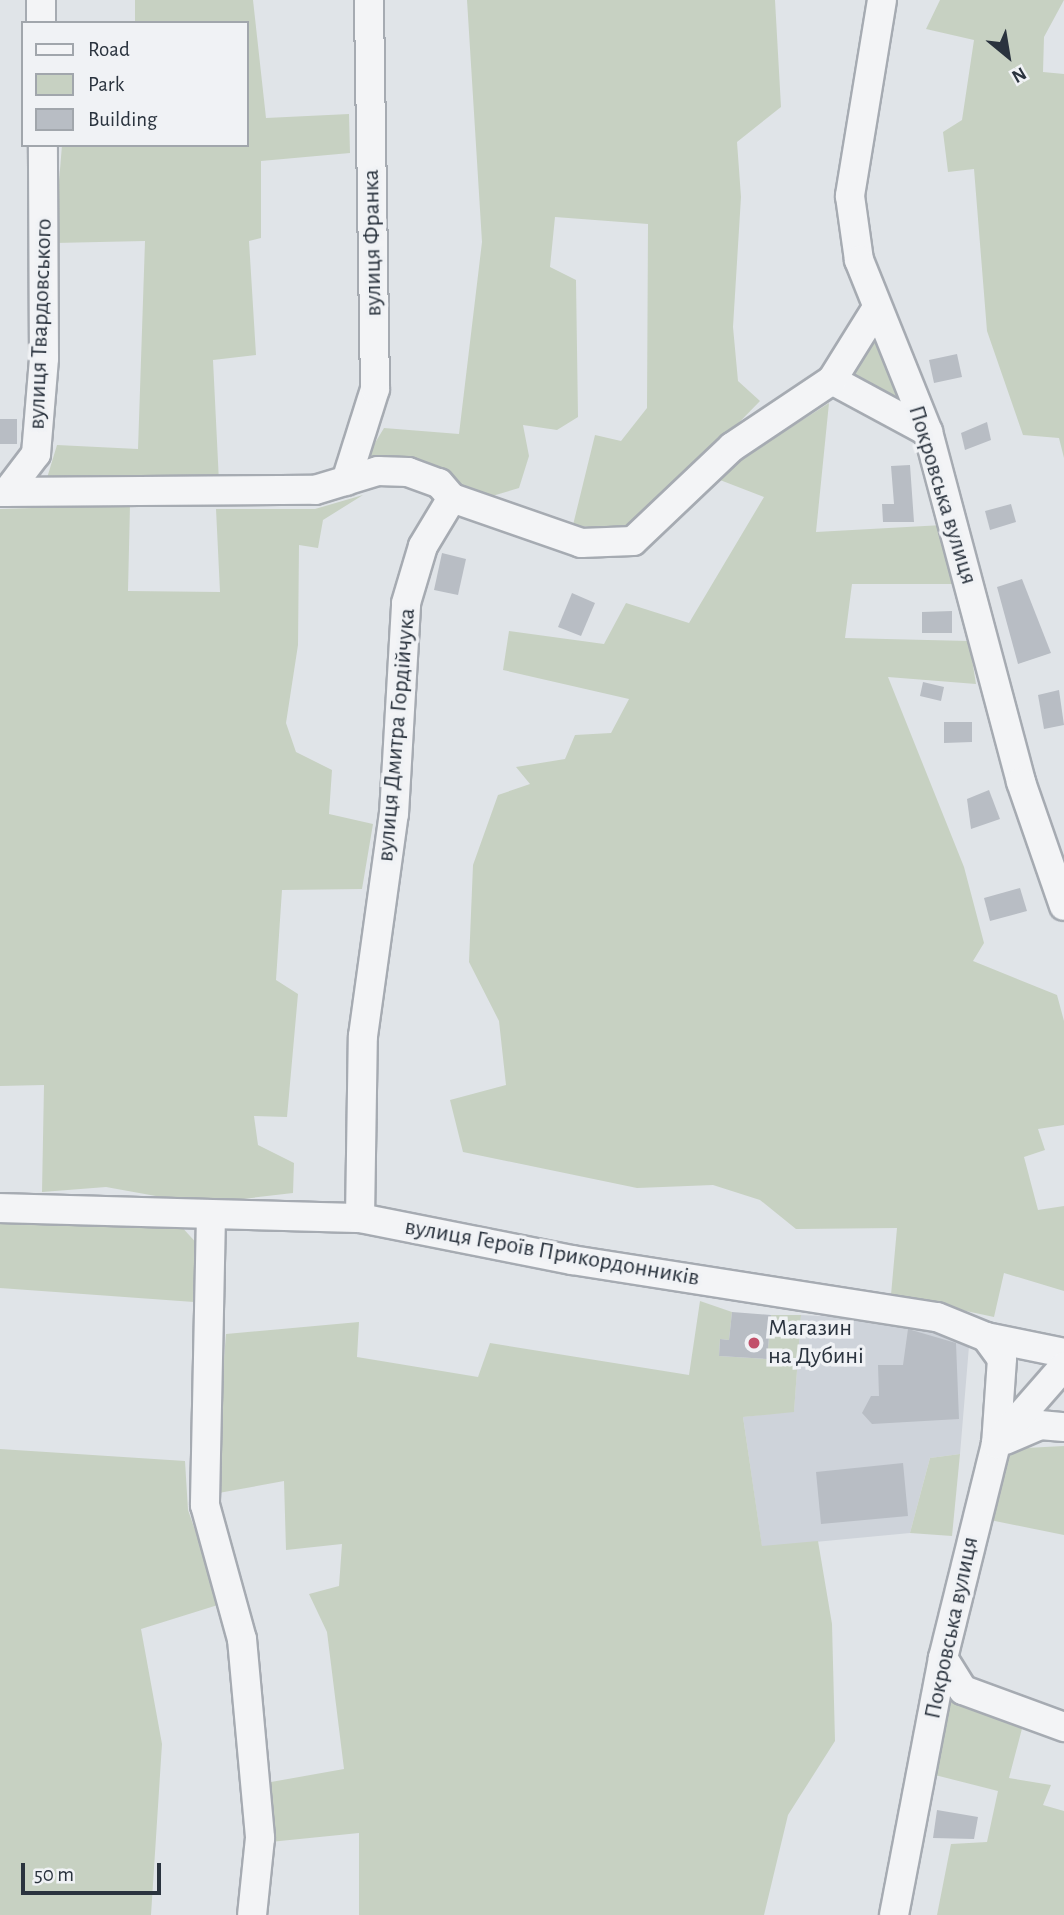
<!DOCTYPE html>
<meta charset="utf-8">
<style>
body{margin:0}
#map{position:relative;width:1064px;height:1915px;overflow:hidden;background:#e0e4e8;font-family:"Alegreya Sans",sans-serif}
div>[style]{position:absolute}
.built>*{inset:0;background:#ced3da}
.green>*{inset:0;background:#c7d1c2}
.building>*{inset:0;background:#b8bdc4}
.roads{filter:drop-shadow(2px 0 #a6abb2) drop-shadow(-2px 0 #a6abb2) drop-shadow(0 2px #a6abb2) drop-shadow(0 -2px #a6abb2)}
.minor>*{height:28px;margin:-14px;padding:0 14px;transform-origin:14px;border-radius:14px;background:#f3f4f6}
.dots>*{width:19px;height:19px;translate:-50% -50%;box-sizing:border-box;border:4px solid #f0f2f5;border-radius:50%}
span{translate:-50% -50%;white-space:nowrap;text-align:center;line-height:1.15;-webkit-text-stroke:7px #f0f2f5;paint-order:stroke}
.street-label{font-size:24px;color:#2a333e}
.poi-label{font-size:24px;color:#2a333e}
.left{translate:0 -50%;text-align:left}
.legend{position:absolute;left:21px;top:21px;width:228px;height:126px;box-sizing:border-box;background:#f0f2f5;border:2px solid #a1a6ac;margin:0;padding:9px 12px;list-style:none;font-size:21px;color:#2a333e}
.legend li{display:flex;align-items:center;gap:14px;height:35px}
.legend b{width:35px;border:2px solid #a1a6ac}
.north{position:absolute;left:973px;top:21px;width:70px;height:70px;-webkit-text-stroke:5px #f0f2f5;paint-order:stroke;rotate:150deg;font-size:19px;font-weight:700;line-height:28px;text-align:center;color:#2a333e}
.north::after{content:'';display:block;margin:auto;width:24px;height:32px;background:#2a333e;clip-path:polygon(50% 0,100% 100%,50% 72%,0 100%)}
.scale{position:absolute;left:21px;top:1863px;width:140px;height:32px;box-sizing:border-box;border:4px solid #2a333e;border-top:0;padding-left:9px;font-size:21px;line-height:24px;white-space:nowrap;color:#2a333e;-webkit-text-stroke:5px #f0f2f5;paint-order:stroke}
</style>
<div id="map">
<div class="built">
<i style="clip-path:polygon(801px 1315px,930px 1322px,969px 1346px,960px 1454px,930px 1458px,910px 1533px,762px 1547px,743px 1417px,794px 1411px)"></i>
</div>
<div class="green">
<i style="clip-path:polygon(135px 0,253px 0,266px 118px,349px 114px,350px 153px,261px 161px,261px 238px,249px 241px,256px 355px,213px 360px,219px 482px,85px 485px,47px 478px,57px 445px,138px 449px,145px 241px,54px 243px,62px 145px,247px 145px,247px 23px,135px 23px)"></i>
<i style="clip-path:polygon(467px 0,775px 0,781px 107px,737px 142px,741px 197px,733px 327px,738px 381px,760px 401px,643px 521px,620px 531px,573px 525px,595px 435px,621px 441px,647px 408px,648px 224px,555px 217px,550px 267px,576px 280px,578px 417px,557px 430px,523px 425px,529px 456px,519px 488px,489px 497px,408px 461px,367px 456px,384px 428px,459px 434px,482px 242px)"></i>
<i style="clip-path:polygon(940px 0,1064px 0,1044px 37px,1043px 72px,1064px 74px,1064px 458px,1059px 438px,1023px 435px,987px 331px,974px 169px,948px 172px,943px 132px,962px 120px,974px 40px,926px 29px)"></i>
<i style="clip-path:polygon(874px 325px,918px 418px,841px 377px)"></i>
<i style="clip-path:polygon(829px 403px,816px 532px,943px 525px,952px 584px,852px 584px,845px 638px,969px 641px,976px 684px,888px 677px,964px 867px,984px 943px,973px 961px,1057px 995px,1064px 1021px,1064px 1125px,1038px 1129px,1045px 1150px,1024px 1157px,1038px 1210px,1064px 1206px,1064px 1291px,1004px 1273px,994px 1317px,891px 1295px,897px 1228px,796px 1229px,760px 1200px,713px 1185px,637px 1188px,463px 1152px,450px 1100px,506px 1085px,499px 1021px,469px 962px,473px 865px,498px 795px,530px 784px,516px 767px,565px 759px,575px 735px,611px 733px,629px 699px,503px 670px,509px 631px,604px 644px,626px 603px,689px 623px,764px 497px,720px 480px,741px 459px)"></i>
<i style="clip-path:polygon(363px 495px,323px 520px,318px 548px,299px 545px,298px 645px,286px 723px,296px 752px,332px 770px,329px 814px,373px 824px,362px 889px,282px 890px,276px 980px,298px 994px,287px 1117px,254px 1116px,258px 1145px,294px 1163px,293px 1193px,200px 1204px,106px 1187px,42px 1192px,44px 1085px,0 1086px,0 509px,130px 505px,128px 591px,220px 592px,216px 509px,315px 509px)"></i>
<i style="clip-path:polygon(0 1219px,180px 1225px,200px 1247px,194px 1302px,0 1288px)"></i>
<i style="clip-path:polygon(700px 1301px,732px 1312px,729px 1340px,720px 1339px,719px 1356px,767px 1359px,771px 1315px,801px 1315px,794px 1412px,743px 1417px,762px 1546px,818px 1541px,832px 1624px,835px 1741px,788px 1815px,764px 1915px,359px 1915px,359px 1833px,270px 1842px,271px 1782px,344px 1769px,327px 1632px,309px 1594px,339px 1586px,342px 1544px,286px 1550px,284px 1481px,213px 1494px,226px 1334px,359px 1322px,357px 1357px,478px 1377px,490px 1343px,689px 1375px)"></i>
<i style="clip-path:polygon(1064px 1446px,1064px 1535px,990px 1520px,1006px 1449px)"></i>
<i style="clip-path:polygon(0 1449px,185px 1461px,188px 1510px,221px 1604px,141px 1629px,162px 1744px,151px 1915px,0 1915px)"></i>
<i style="clip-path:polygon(960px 1454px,952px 1536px,910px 1533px,930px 1458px)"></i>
<i style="clip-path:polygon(948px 1694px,1024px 1721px,1009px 1778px,1051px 1785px,1043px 1805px,1064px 1811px,1064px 1915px,937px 1915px,951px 1844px,987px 1842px,998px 1791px,931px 1774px)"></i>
</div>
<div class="building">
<i style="clip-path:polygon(957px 354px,962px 377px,934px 383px,929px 360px)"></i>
<i style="clip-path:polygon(0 419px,17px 419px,17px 444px,0 444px)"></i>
<i style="clip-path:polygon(987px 422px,991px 440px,965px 450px,961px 433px)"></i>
<i style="clip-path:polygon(910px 465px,914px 522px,883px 522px,882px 504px,894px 504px,891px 466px)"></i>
<i style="clip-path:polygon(1011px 504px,1016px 522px,990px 530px,985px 511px)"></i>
<i style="clip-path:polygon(442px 553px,466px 559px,458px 595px,434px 590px)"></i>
<i style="clip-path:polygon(1022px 579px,1051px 653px,1018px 664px,997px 587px)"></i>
<i style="clip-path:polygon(572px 593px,595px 603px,581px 636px,558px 627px)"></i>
<i style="clip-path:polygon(952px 611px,952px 633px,922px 633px,922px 612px)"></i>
<i style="clip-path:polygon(923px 682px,944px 687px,941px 701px,920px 696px)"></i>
<i style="clip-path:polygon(1059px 690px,1064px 725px,1044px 729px,1038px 695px)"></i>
<i style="clip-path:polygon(944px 722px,972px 722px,972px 742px,944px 743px)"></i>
<i style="clip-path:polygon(989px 790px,1000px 819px,971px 829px,967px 799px)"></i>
<i style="clip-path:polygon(1020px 888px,1027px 911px,990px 921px,984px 898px)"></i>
<i style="clip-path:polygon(732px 1312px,771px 1315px,767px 1359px,719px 1356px,720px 1339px,729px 1340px)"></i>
<i style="clip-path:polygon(908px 1329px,956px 1343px,959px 1419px,872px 1424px,862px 1413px,871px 1396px,879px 1396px,878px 1365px,903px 1365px)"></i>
<i style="clip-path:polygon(903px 1463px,908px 1516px,821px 1524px,816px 1472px)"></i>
<i style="clip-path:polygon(937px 1810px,978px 1817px,974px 1839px,933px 1838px)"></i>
</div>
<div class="roads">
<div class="minor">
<i style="left:41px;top:0;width:23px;rotate:90deg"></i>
<i style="left:882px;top:0;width:199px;rotate:99.3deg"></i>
<i style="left:850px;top:196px;width:65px;rotate:82deg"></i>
<i style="left:859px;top:260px;width:185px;rotate:68.1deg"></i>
<i style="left:928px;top:432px;width:362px;rotate:75.1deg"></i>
<i style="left:1021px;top:782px;width:131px;rotate:70.9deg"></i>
<i style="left:832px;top:380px;width:109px;rotate:28.4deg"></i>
<i style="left:346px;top:481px;width:96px;rotate:-72.5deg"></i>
<i style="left:375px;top:389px;width:389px;rotate:-90.9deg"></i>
<i style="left:0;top:492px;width:315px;rotate:-0.4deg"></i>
<i style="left:315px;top:490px;width:66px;rotate:-16.8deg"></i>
<i style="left:378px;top:471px;width:30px;rotate:2deg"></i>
<i style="left:408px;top:472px;width:33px;rotate:20deg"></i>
<i style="left:439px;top:483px;width:20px;rotate:49deg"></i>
<i style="left:7px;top:492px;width:48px;rotate:-52.7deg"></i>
<i style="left:36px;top:454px;width:96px;rotate:-85.2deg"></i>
<i style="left:44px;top:358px;width:213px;rotate:-90.3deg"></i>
<i style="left:0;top:1208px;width:360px;rotate:1.6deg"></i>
<i style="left:360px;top:1218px;width:216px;rotate:11.2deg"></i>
<i style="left:572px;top:1260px;width:369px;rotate:8.9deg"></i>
<i style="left:937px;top:1317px;width:53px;rotate:22.2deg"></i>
<i style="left:986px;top:1337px;width:27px;rotate:54deg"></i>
<i style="left:1002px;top:1359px;width:85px;rotate:94deg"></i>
<i style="left:211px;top:1215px;width:290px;rotate:91.2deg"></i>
<i style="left:205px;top:1505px;width:139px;rotate:74.6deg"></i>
<i style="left:242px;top:1639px;width:200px;rotate:84.8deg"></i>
<i style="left:260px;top:1838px;width:77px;rotate:95.9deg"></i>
<i style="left:360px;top:1218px;width:182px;rotate:-89.1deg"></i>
<i style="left:363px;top:1036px;width:224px;rotate:-82.1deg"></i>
<i style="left:394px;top:814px;width:211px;rotate:-86.7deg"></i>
<i style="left:406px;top:603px;width:59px;rotate:-73.4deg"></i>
<i style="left:423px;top:546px;width:56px;rotate:-58.9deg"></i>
<i style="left:452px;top:498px;width:137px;rotate:19.2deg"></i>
<i style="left:581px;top:543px;width:52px;rotate:-2.2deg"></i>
<i style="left:633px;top:541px;width:137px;rotate:-43.5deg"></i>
<i style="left:732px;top:447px;width:120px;rotate:-33.8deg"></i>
<i style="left:832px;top:380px;width:81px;rotate:-58.1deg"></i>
<i style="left:986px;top:1337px;width:80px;rotate:11.6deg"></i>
<i style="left:1005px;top:1440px;width:38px;rotate:-23deg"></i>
<i style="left:1040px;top:1425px;width:24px;rotate:5deg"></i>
<i style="left:943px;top:1658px;width:38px;rotate:58deg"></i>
<i style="left:963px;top:1690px;width:108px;rotate:20.1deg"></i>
<i style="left:894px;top:1915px;width:262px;rotate:-79.2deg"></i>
<i style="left:943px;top:1658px;width:220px;rotate:-76.1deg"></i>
<i style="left:996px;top:1444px;width:103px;rotate:-48.9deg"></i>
</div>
</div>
<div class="dots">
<i style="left:754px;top:1343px;background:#c2506a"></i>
</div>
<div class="street-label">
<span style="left:373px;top:243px;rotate:-91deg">вулиця Франка</span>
<span style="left:41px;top:324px;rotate:-88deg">вулиця Твардовського</span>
<span style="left:942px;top:495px;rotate:73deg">Покровська вулиця</span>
<span style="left:397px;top:735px;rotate:-85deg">вулиця Дмитра Гордійчука</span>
<span style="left:552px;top:1253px;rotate:10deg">вулиця Героїв Прикордонників</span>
<span style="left:952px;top:1628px;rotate:-78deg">Покровська вулиця</span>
</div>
<div class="poi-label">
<span class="left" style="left:768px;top:1343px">Магазин<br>на Дубині</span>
</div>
<ul class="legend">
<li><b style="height:9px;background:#f3f4f6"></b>Road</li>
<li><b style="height:19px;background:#c7d1c2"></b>Park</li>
<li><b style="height:19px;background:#b8bdc4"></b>Building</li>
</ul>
<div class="north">N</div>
<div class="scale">50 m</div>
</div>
